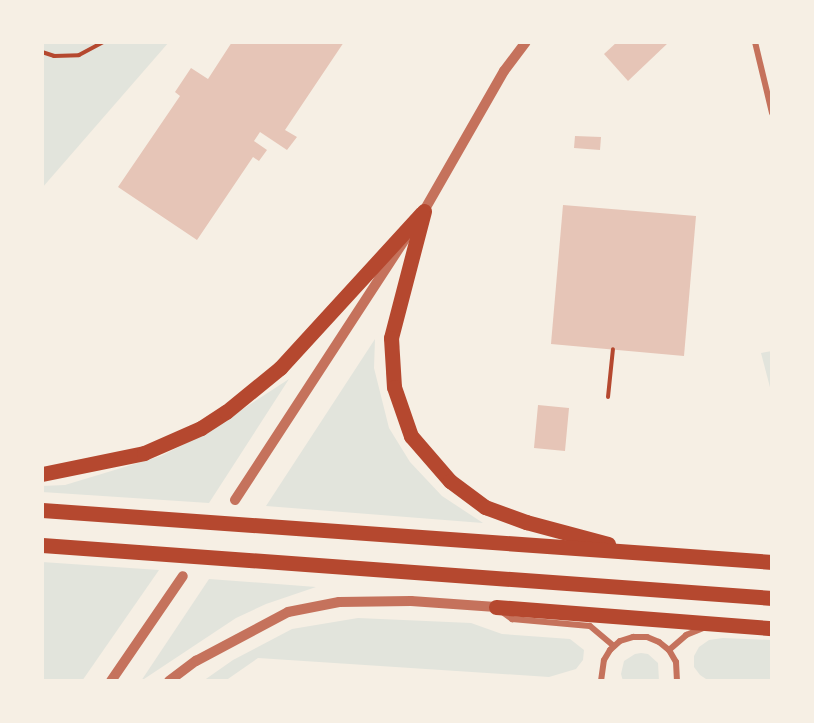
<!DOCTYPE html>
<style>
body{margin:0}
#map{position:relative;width:814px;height:723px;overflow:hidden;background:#f6efe4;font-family:Barlow,sans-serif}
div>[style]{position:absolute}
.green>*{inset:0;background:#e2e4dc}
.building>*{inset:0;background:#e6c5b7}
.path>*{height:4px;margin:-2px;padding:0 2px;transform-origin:2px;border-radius:2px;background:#b5482f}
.minor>*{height:6px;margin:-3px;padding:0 3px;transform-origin:3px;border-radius:3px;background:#c5725c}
.tertiary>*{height:10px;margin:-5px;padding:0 5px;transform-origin:5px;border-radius:5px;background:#c5725c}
.primary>*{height:15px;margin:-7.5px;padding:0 7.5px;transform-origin:7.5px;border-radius:7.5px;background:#b5482f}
span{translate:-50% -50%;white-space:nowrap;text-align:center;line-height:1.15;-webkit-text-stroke:4.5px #f6efe4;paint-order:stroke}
.frame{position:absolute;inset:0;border:44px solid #f6efe4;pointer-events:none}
</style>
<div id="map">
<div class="green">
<i style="clip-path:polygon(42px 42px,169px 42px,42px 188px)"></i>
<i style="clip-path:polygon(375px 339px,374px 368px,389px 428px,410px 462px,442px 496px,483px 523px,266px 506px)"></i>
<i style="clip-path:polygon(772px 351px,772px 395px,761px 353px)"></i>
<i style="clip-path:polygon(289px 379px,209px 503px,42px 492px,42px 486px,65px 485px,161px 456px,206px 433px)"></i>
<i style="clip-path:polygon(42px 562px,159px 570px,82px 681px,42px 681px)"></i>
<i style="clip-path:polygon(209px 579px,316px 587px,266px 604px,236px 618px,141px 681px)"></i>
<i style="clip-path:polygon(358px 618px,471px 623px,502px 634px,570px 639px,584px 650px,583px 660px,576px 669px,549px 677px,258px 658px,225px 681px,203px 681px,233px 660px,292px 629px)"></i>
<i style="clip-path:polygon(723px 638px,772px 640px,772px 681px,709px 681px,700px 675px,694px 667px,694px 656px,699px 647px,709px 640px)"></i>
<i style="clip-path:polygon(641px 653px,648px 654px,658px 663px,659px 681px,623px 681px,621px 674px,624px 661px,635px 654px)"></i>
</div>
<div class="building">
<i style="clip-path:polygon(232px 42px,344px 42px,285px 130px,297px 137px,287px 150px,260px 132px,254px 141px,267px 150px,259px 161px,253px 157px,197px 240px,118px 187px,180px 96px,175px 92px,191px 68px,208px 79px)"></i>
<i style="clip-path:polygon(617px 42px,669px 42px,628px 81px,604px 54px)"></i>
<i style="clip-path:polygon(575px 136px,601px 137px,600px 150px,574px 148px)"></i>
<i style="clip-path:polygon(563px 205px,696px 216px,684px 356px,551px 344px)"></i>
<i style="clip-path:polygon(538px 405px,569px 408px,565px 451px,534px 448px)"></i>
</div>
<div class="path">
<i style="left:42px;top:52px;width:13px;rotate:18deg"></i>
<i style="left:54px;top:56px;width:25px;rotate:-2deg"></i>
<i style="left:79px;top:55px;width:27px;rotate:-28deg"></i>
<i style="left:608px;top:397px;width:48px;rotate:-84.1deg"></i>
</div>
<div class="minor">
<i style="left:755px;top:42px;width:73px;rotate:76.5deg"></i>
<i style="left:501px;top:611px;width:14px;rotate:36deg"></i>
<i style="left:512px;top:619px;width:78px;rotate:5.1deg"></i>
<i style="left:590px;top:626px;width:31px;rotate:40deg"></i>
<i style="left:669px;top:650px;width:23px;rotate:-41deg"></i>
<i style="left:686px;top:635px;width:18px;rotate:-22deg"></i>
<i style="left:601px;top:681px;width:21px;rotate:-82deg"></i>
<i style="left:604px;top:660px;width:12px;rotate:-59deg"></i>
<i style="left:610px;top:650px;width:13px;rotate:-42deg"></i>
<i style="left:620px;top:641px;width:14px;rotate:-17deg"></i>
<i style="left:633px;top:637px;width:14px"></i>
<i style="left:647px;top:637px;width:13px;rotate:23deg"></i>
<i style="left:659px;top:642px;width:13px;rotate:39deg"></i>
<i style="left:669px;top:650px;width:14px;rotate:60deg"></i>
<i style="left:676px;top:662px;width:19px;rotate:87deg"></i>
</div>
<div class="tertiary">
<i style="left:421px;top:216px;width:167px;rotate:-60.2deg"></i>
<i style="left:504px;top:71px;width:36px;rotate:-53deg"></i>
<i style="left:235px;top:500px;width:311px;rotate:-56.9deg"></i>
<i style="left:111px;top:681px;width:127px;rotate:-55.6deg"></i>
<i style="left:169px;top:681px;width:34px;rotate:-37deg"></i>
<i style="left:196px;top:661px;width:104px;rotate:-28deg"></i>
<i style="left:288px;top:612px;width:52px;rotate:-11.1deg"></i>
<i style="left:339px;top:602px;width:72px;rotate:-0.8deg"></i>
<i style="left:411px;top:601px;width:85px;rotate:4deg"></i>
</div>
<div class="primary">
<i style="left:424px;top:211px;width:131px;rotate:104.6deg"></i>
<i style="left:391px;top:338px;width:49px;rotate:86.5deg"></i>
<i style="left:394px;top:387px;width:52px;rotate:70.9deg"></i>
<i style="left:411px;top:436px;width:60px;rotate:49.1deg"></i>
<i style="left:450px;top:481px;width:44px;rotate:36.6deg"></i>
<i style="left:485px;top:507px;width:44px;rotate:20.1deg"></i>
<i style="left:526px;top:522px;width:85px;rotate:15deg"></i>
<i style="left:42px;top:474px;width:104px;rotate:-11.6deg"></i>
<i style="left:144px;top:453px;width:62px;rotate:-23.7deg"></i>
<i style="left:201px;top:428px;width:30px;rotate:-33deg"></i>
<i style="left:226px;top:412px;width:70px;rotate:-39.2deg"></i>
<i style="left:280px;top:368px;width:210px;rotate:-47.5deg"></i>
<i style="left:42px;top:510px;width:732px;rotate:4.07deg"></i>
<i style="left:42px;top:545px;width:732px;rotate:4.15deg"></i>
<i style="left:496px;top:607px;width:277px;rotate:4.4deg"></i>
</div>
<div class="frame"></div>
</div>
